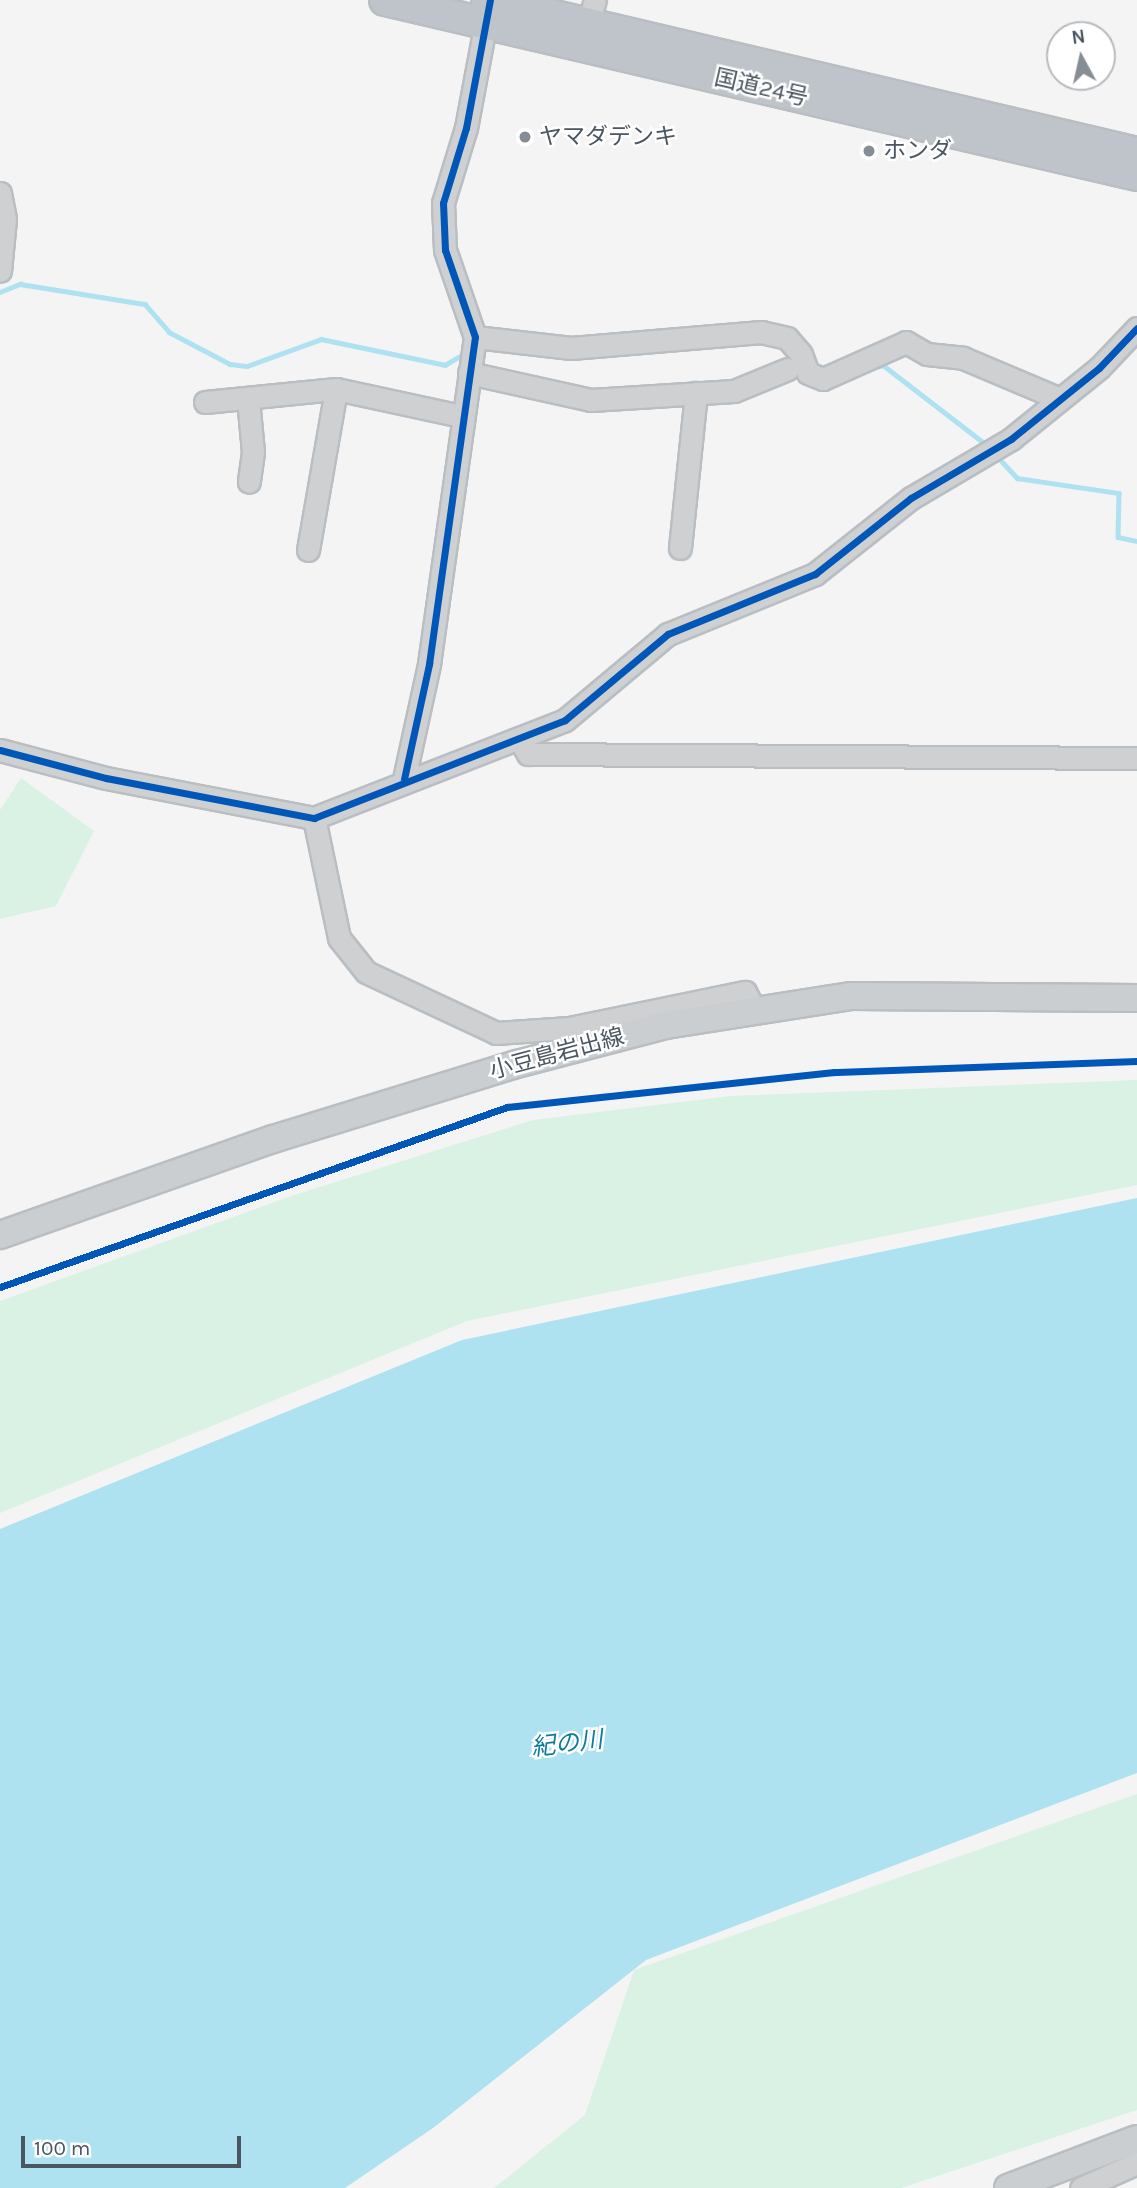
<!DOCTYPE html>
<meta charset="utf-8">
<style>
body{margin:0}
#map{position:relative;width:1137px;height:2188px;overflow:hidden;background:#f4f4f4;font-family:Karla,"Noto Sans JP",sans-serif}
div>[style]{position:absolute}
.green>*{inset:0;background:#d9f2e3}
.water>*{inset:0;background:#aee2f0}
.stream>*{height:4.5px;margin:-2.25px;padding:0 2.25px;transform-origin:2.25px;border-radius:2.25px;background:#aee2f0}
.roads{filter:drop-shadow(2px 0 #b9bec3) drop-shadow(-2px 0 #b9bec3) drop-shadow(0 2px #b9bec3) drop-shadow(0 -2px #b9bec3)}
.minor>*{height:21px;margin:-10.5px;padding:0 10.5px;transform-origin:10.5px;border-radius:10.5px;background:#ced0d2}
.major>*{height:26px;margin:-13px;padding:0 13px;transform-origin:13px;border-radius:13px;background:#caced1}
.highway>*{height:30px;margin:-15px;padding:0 15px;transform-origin:15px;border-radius:15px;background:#bec4c9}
.cycleway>*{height:7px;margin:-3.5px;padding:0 3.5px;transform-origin:3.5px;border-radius:3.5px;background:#0057b8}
.dots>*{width:19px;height:19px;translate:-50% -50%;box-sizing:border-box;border:4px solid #fff;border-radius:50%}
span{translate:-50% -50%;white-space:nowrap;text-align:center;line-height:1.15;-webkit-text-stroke:5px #fff;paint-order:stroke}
.street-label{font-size:23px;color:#4a5661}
.poi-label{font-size:23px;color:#4a5661}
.left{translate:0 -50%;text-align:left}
.water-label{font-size:24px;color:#0c7c9b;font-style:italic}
.north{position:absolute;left:1046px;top:21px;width:70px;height:70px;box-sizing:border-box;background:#fff;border:2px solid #b7bbc0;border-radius:50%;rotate:352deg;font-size:19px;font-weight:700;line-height:28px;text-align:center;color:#4a5661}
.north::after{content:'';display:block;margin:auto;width:24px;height:32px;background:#868d94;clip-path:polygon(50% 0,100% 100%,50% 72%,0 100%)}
.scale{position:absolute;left:21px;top:2136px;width:220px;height:32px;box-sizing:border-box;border:4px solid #4a5661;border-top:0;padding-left:9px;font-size:21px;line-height:24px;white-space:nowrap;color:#4a5661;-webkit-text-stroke:5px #fff;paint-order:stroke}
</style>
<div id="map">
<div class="green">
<i style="clip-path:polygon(21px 778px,94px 831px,56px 906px,0 919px,0 810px)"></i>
<i style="clip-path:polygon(1137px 1080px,1137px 1185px,467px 1321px,0 1513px,0 1301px,294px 1195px,533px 1120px,730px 1096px)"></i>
<i style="clip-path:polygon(1137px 1794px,1137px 2110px,901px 2188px,494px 2188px,585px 2115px,634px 1970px)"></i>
</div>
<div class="water">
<i style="clip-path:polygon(1137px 1198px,1137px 1773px,646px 1960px,433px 2128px,345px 2188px,0 2188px,0 1529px,462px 1340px)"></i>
</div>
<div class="stream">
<i style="left:0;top:292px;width:22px;rotate:-22deg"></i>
<i style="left:20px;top:284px;width:127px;rotate:9.1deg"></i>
<i style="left:145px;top:304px;width:37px;rotate:49deg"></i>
<i style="left:169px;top:332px;width:69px;rotate:27.7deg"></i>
<i style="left:230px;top:364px;width:17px;rotate:7deg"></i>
<i style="left:247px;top:366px;width:79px;rotate:-20deg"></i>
<i style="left:321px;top:339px;width:127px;rotate:11.8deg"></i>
<i style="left:445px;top:365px;width:26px;rotate:-31deg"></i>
<i style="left:511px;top:351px;width:36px;rotate:6deg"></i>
<i style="left:872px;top:368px;width:11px;rotate:-15deg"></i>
<i style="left:883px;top:365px;width:131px;rotate:37.6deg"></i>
<i style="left:995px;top:454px;width:33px;rotate:47deg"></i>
<i style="left:1017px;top:478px;width:103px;rotate:8.4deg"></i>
<i style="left:1119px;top:493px;width:44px;rotate:91.3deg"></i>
<i style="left:1118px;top:537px;width:19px;rotate:12deg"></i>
</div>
<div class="roads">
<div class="minor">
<i style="left:588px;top:24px;width:25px;rotate:-74deg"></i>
<i style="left:0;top:193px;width:26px;rotate:79deg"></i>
<i style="left:5px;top:219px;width:52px;rotate:95.5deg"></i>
<i style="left:475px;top:337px;width:97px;rotate:6.5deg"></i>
<i style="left:571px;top:348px;width:191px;rotate:-4.8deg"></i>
<i style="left:761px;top:332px;width:27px;rotate:13deg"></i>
<i style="left:787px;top:338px;width:21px;rotate:49deg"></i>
<i style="left:801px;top:354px;width:20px;rotate:70deg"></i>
<i style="left:808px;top:373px;width:16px;rotate:22deg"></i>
<i style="left:823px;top:379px;width:91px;rotate:-24deg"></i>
<i style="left:906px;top:342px;width:24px;rotate:30deg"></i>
<i style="left:927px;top:354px;width:36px;rotate:6deg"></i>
<i style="left:963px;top:358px;width:105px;rotate:22.9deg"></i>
<i style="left:469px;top:373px;width:125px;rotate:12.5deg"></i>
<i style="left:591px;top:400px;width:143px;rotate:-3.6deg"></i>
<i style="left:734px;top:391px;width:58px;rotate:-22.2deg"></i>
<i style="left:248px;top:399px;width:53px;rotate:84.6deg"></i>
<i style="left:253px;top:452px;width:30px;rotate:98deg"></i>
<i style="left:205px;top:402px;width:132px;rotate:-5.7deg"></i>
<i style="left:336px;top:389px;width:128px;rotate:12.2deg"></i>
<i style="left:680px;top:548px;width:156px;rotate:-84.1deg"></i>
<i style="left:308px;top:550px;width:163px;rotate:-80.1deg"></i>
<i style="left:520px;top:740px;width:16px;rotate:60deg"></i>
<i style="left:528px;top:754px;width:609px;rotate:0.38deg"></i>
<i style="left:0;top:750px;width:110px;rotate:14.8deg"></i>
<i style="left:106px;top:778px;width:212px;rotate:10.9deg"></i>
<i style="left:314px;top:818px;width:269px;rotate:-21.3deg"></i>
<i style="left:565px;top:720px;width:134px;rotate:-39.9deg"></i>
<i style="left:668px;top:634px;width:159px;rotate:-22.2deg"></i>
<i style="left:815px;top:574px;width:122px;rotate:-38.4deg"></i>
<i style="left:911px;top:498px;width:116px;rotate:-30.5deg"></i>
<i style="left:1011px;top:439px;width:113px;rotate:-38.9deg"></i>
<i style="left:1099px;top:368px;width:55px;rotate:-46.5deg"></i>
<i style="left:404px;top:779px;width:118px;rotate:-77.7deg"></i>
<i style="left:429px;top:664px;width:330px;rotate:-82deg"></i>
<i style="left:475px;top:337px;width:92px;rotate:-109deg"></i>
<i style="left:445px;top:250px;width:47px;rotate:-92.4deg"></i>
<i style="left:443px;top:203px;width:78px;rotate:-73deg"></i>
<i style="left:466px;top:128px;width:119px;rotate:-79.4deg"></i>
<i style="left:314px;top:818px;width:123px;rotate:78.2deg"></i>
<i style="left:339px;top:938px;width:43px;rotate:51.5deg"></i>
<i style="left:366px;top:972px;width:144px;rotate:25.1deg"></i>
<i style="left:496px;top:1033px;width:73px;rotate:-3.9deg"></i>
<i style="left:569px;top:1028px;width:180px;rotate:-11.6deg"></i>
<i style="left:745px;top:992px;width:19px;rotate:62deg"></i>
<i style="left:1081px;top:2188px;width:61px;rotate:-24.1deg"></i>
</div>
<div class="major">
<i style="left:0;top:1235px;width:289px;rotate:-19.4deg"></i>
<i style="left:273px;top:1139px;width:255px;rotate:-17.1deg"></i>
<i style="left:517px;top:1064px;width:154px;rotate:-14.7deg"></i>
<i style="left:666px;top:1025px;width:188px;rotate:-8.9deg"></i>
<i style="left:852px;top:996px;width:285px;rotate:0.4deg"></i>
<i style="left:1008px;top:2188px;width:138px;rotate:-20.8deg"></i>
</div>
<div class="highway">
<i style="left:385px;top:0;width:772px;rotate:13.1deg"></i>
<i style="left:487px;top:0;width:668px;rotate:13.25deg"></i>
</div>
</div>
<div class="cycleway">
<i style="left:0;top:750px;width:110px;rotate:14.8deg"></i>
<i style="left:106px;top:778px;width:212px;rotate:10.9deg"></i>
<i style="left:314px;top:818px;width:269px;rotate:-21.3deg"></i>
<i style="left:565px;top:720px;width:134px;rotate:-39.9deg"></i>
<i style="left:668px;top:634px;width:159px;rotate:-22.2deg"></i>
<i style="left:815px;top:574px;width:122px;rotate:-38.4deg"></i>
<i style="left:911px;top:498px;width:116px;rotate:-30.5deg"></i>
<i style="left:1011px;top:439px;width:113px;rotate:-38.9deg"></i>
<i style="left:1099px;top:368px;width:55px;rotate:-46.5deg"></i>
<i style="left:404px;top:779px;width:118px;rotate:-77.7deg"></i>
<i style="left:429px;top:664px;width:330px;rotate:-82deg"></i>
<i style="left:475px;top:337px;width:92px;rotate:-109deg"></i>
<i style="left:445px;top:250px;width:47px;rotate:-92.4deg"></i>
<i style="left:443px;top:203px;width:78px;rotate:-73deg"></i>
<i style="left:466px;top:128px;width:130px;rotate:-79.4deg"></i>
<i style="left:0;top:1287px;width:538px;rotate:-19.55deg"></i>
<i style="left:507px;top:1107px;width:329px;rotate:-6.1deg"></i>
<i style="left:834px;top:1072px;width:303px;rotate:-2.1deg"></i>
</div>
<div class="dots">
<i style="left:525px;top:137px;background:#868d94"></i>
<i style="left:869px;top:151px;background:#868d94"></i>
</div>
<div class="street-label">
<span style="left:761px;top:88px;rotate:13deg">国道24号</span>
<span style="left:557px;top:1054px;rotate:-15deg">小豆島岩出線</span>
</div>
<div class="poi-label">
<span class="left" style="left:539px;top:137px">ヤマダデンキ</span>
<span class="left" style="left:883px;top:151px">ホンダ</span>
</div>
<div class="water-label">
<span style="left:567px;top:1744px;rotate:-7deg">紀の川</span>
</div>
<div class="north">N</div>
<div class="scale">100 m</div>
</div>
